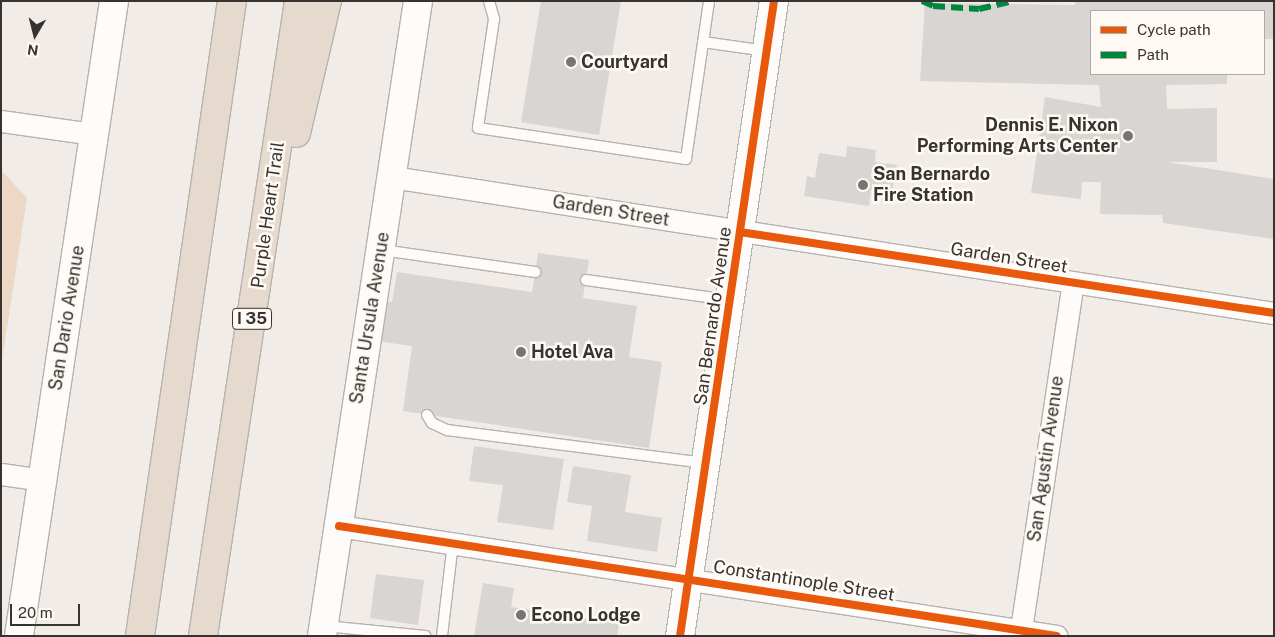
<!DOCTYPE html>
<style>
body{margin:0}
#map{position:relative;width:1275px;height:637px;overflow:hidden;background:#f1ece7;font-family:"Public Sans",sans-serif}
div>[style]{position:absolute}
.green>*{inset:0;background:#edd8c5}
.building>*{inset:0;background:#d9d5d2}
.roads{filter:drop-shadow(1px 0 #b6b2ae) drop-shadow(-1px 0 #b6b2ae) drop-shadow(0 1px #b6b2ae) drop-shadow(0 -1px #b6b2ae)}
.service>*{height:10px;margin:-5px;padding:0 5px;transform-origin:5px;border-radius:5px;background:#fdfcfb}
.minor>*{height:21px;margin:-10.5px;padding:0 10.5px;transform-origin:10.5px;border-radius:10.5px;background:#fdfcfb}
.secondary>*{height:28px;margin:-14px;padding:0 14px;transform-origin:14px;border-radius:14px;background:#fdfcfb}
.motorway>*{height:28px;margin:-14px;padding:0 14px;transform-origin:14px;border-radius:14px;background:#e6dace}
.quiet>*{height:6px;margin-top:-3px;transform-origin:0;background:repeating-linear-gradient(90deg,#00873e 0 12px,transparent 0 18px)}
.cycleway>*{height:8px;margin:-4px;padding:0 4px;transform-origin:4px;border-radius:4px;background:#e8590c}
.dots>*{width:14px;height:14px;translate:-50% -50%;box-sizing:border-box;border:2px solid #fff9f4;border-radius:50%}
span{translate:-50% -50%;white-space:nowrap;text-align:center;line-height:1.15;-webkit-text-stroke:5px #fff9f4;paint-order:stroke}
.shield-label span{padding:1px 4px;background:#fff9f4;border:1px solid;border-radius:4px;-webkit-text-stroke-width:0}
.shield-label{font-size:16px;color:#373330;font-weight:700}
.poi-label{font-size:18px;color:#373330;font-weight:700}
.left{translate:0 -50%;text-align:left}
.right{translate:-100% -50%;text-align:right}
.street-label{font-size:18px;color:#373330}
.frame{position:absolute;inset:0;border:2px solid #373330;pointer-events:none}
.legend{position:absolute;left:1090px;top:10px;width:175px;height:65px;box-sizing:border-box;background:#fff9f4;border:1px solid #afaaa6;margin:0;padding:6px 9px;list-style:none;font-size:15px;color:#373330}
.legend li{display:flex;align-items:center;gap:10px;height:25px}
.legend b{width:25px;border:1px solid #afaaa6}
.north{position:absolute;left:10px;top:10px;width:50px;height:50px;-webkit-text-stroke:4px #fff9f4;paint-order:stroke;rotate:188deg;font-size:14px;font-weight:700;line-height:20px;text-align:center;color:#373330}
.north::after{content:'';display:block;margin:auto;width:18px;height:22px;background:#373330;clip-path:polygon(50% 0,100% 100%,50% 72%,0 100%)}
.scale{position:absolute;left:10px;top:604px;width:70px;height:22px;box-sizing:border-box;border:2px solid #373330;border-top:0;padding-left:6px;font-size:15px;line-height:18px;white-space:nowrap;color:#373330;-webkit-text-stroke:4px #fff9f4;paint-order:stroke}
</style>
<div id="map">
<div class="green">
<i style="clip-path:polygon(1px 170px,27px 198px,1px 367px)"></i>
</div>
<div class="building">
<i style="clip-path:polygon(541px 1px,621px 1px,599px 135px,521px 122px)"></i>
<i style="clip-path:polygon(1075px 1px,1274px 1px,1274px 39px,1264px 39px,1264px 11px,1091px 11px,1091px 74px,1227px 74px,1227px 84px,1166px 85px,1167px 109px,1217px 108px,1217px 162px,1167px 162px,1274px 179px,1274px 239px,1163px 223px,1162px 215px,1100px 214px,1101px 182px,1082px 182px,1081px 199px,1031px 193px,1045px 97px,1101px 107px,1099px 85px,920px 81px,925px 3px,1075px 5px)"></i>
<i style="clip-path:polygon(847px 146px,876px 150px,875px 162px,897px 165px,892px 193px,871px 190px,869px 206px,804px 196px,807px 176px,815px 178px,819px 153px,846px 157px)"></i>
<i style="clip-path:polygon(538px 253px,589px 260px,583px 298px,637px 306px,629px 357px,662px 362px,649px 448px,403px 411px,412px 346px,368px 340px,374px 300px,392px 302px,397px 272px,532px 292px)"></i>
<i style="clip-path:polygon(474px 446px,564px 459px,553px 530px,497px 522px,503px 485px,469px 481px)"></i>
<i style="clip-path:polygon(573px 466px,631px 475px,625px 512px,662px 518px,657px 552px,587px 541px,592px 506px,567px 502px)"></i>
<i style="clip-path:polygon(376px 574px,424px 580px,418px 625px,370px 618px)"></i>
<i style="clip-path:polygon(483px 583px,514px 588px,511px 607px,619px 624px,617px 636px,474px 636px)"></i>
</div>
<div class="roads">
<div class="service">
<i style="left:489px;top:1px;width:19px;rotate:74deg"></i>
<i style="left:494px;top:19px;width:110px;rotate:98.4deg"></i>
<i style="left:478px;top:128px;width:210px;rotate:8.5deg"></i>
<i style="left:686px;top:159px;width:160px;rotate:-81.7deg"></i>
<i style="left:703px;top:42px;width:64px;rotate:8.1deg"></i>
<i style="left:382px;top:250px;width:155px;rotate:8.2deg"></i>
<i style="left:586px;top:280px;width:144px;rotate:8deg"></i>
<i style="left:427px;top:415px;width:9px;rotate:58deg"></i>
<i style="left:432px;top:423px;width:17px;rotate:25deg"></i>
<i style="left:447px;top:430px;width:260px;rotate:7.3deg"></i>
<i style="left:325px;top:626px;width:101px;rotate:5.7deg"></i>
<i style="left:442px;top:636px;width:94px;rotate:-83.3deg"></i>
</div>
<div class="minor">
<i style="left:1px;top:121px;width:94px;rotate:8deg"></i>
<i style="left:392px;top:177px;width:892px;rotate:8.77deg"></i>
<i style="left:1px;top:474px;width:42px;rotate:8.1deg"></i>
<i style="left:339px;top:526px;width:726px;rotate:8.71deg"></i>
<i style="left:1020px;top:636px;width:357px;rotate:-81.5deg"></i>
</div>
<div class="secondary">
<i style="left:19px;top:636px;width:642px;rotate:-81.49deg"></i>
<i style="left:322px;top:636px;width:642px;rotate:-81.4deg"></i>
<i style="left:680px;top:636px;width:642px;rotate:-81.58deg"></i>
</div>
<div class="motorway">
<i style="left:296px;top:133px;width:136px;rotate:-76.8deg"></i>
<i style="left:140px;top:636px;width:642px;rotate:-81.76deg"></i>
<i style="left:203px;top:636px;width:642px;rotate:-81.4deg"></i>
</div>
</div>
<div class="quiet">
<i style="left:922px;top:1px;width:12px;rotate:24deg"></i>
<i style="left:933px;top:6px;width:46px;rotate:3.7deg"></i>
<i style="left:979px;top:9px;width:35px;rotate:-13deg"></i>
</div>
<div class="cycleway">
<i style="left:740px;top:232px;width:540px;rotate:8.63deg"></i>
<i style="left:339px;top:526px;width:726px;rotate:8.71deg"></i>
<i style="left:680px;top:636px;width:642px;rotate:-81.58deg"></i>
</div>
<div class="dots">
<i style="left:571px;top:62px;background:#787470"></i>
<i style="left:1128px;top:136px;background:#787470"></i>
<i style="left:863px;top:185px;background:#787470"></i>
<i style="left:521px;top:352px;background:#787470"></i>
<i style="left:521px;top:615px;background:#787470"></i>
</div>
<div class="shield-label">
<span style="left:252px;top:319px">I 35</span>
</div>
<div class="poi-label">
<span class="left" style="left:581px;top:62px">Courtyard</span>
<span class="right" style="left:1118px;top:136px">Dennis E. Nixon<br>Performing Arts Center</span>
<span class="left" style="left:873px;top:185px">San Bernardo<br>Fire Station</span>
<span class="left" style="left:531px;top:352px">Hotel Ava</span>
<span class="left" style="left:531px;top:615px">Econo Lodge</span>
</div>
<div class="street-label">
<span style="left:611px;top:211px;rotate:9deg">Garden Street</span>
<span style="left:268px;top:215px;rotate:-82deg">Purple Heart Trail</span>
<span style="left:1009px;top:258px;rotate:9deg">Garden Street</span>
<span style="left:713px;top:316px;rotate:-82deg">San Bernardo Avenue</span>
<span style="left:67px;top:318px;rotate:-81deg">San Dario Avenue</span>
<span style="left:370px;top:318px;rotate:-81deg">Santa Ursula Avenue</span>
<span style="left:1046px;top:459px;rotate:-82deg">San Agustin Avenue</span>
<span style="left:804px;top:581px;rotate:9deg">Constantinople Street</span>
</div>
<div class="frame"></div>
<ul class="legend">
<li><b style="height:6px;background:#e8590c"></b>Cycle path</li>
<li><b style="height:6px;background:#00873e"></b>Path</li>
</ul>
<div class="north">N</div>
<div class="scale">20 m</div>
</div>
